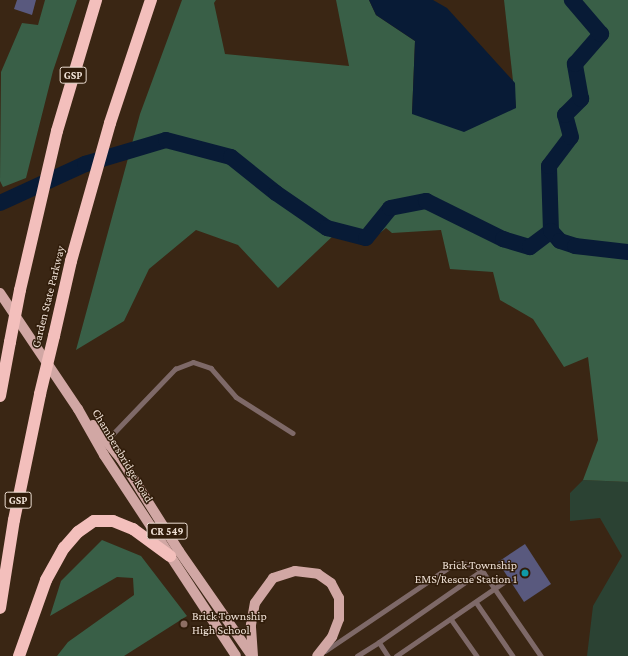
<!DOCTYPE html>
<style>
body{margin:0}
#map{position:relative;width:628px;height:656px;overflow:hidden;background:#3a2614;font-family:"Crimson Pro",serif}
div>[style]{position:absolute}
.green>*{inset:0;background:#2b4233}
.forest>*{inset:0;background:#395f47}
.water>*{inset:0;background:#081b36}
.river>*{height:16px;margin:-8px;padding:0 8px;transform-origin:8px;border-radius:8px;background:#081b36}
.building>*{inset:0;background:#59597e}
.service>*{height:4.5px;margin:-2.25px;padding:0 2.25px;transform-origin:2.25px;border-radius:2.25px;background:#7e6968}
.primary>*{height:10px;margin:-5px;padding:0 5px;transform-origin:5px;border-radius:5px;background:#d1a7a4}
.motorway>*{height:12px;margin:-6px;padding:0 6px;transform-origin:6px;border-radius:6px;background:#f3bfbc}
.motorway-bridge>*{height:12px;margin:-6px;padding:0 6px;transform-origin:6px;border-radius:6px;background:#f3bfbc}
.dots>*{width:11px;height:11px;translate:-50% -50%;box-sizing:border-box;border:2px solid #301c0a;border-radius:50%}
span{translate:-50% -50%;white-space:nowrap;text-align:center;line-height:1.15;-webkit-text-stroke:3px #301c0a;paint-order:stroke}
.shield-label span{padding:1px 3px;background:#301c0a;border:1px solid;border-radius:3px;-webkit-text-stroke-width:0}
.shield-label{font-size:11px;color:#eddfd4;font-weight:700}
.street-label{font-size:12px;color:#eddfd4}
.poi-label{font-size:12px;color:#eddfd4}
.right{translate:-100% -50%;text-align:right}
.left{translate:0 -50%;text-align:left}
</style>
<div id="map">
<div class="green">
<i style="clip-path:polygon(583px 480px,628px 482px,628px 656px,587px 656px,593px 606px,622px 556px,600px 518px,570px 521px,570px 493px)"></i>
</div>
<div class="forest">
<i style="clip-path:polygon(45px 0,77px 0,53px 71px,26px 178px,3px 187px,0 181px,1px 72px,22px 23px,38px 25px)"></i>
<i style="clip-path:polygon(182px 0,216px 0,214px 3px,225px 54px,349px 66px,336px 0,369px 0,376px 15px,415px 41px,412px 114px,516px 108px,504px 0,628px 0,628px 482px,583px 480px,598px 440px,588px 357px,564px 367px,533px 319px,500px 300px,493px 272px,450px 269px,441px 230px,392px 233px,386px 228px,380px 233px,335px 234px,278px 288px,238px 245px,196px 230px,149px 269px,124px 321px,76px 350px,140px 114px)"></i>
<i style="clip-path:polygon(102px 540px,141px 556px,187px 616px,124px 656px,57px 656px,68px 642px,134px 595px,133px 578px,117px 577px,50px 616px,61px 581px)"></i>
</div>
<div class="water">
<i style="clip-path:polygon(369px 0,433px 0,447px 8px,515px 83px,516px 108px,464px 132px,412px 114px,415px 41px,376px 15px)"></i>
</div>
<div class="river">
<i style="left:0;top:203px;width:94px;rotate:-24.6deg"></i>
<i style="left:85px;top:164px;width:84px;rotate:-16.5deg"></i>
<i style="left:166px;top:140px;width:67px;rotate:14.7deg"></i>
<i style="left:231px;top:157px;width:58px;rotate:38.7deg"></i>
<i style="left:276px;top:193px;width:62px;rotate:34.5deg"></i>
<i style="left:327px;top:228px;width:40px;rotate:14.4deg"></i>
<i style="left:366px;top:238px;width:38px;rotate:-51deg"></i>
<i style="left:390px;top:208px;width:37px;rotate:-11deg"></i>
<i style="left:426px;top:201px;width:86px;rotate:26.3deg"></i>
<i style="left:503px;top:239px;width:28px;rotate:17deg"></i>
<i style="left:530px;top:247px;width:26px;rotate:-37deg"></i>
<i style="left:551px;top:231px;width:65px;rotate:-91.8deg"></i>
<i style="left:549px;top:166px;width:36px;rotate:-53deg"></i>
<i style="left:571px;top:137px;width:23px;rotate:-105deg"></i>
<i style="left:565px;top:115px;width:23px;rotate:-45deg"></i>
<i style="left:581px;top:99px;width:36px;rotate:-100deg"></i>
<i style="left:575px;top:64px;width:40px;rotate:-49deg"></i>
<i style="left:601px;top:34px;width:45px;rotate:-130.5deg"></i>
<i style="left:551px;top:231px;width:13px;rotate:48deg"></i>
<i style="left:560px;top:241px;width:16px;rotate:18deg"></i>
<i style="left:575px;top:246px;width:53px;rotate:6.5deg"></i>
</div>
<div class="building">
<i style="clip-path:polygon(17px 0,36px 0,32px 15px,14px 9px)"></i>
<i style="clip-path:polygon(525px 544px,551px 584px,524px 602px,498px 562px)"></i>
</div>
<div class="service">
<i style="left:106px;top:441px;width:100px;rotate:-46.2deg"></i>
<i style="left:175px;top:369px;width:19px;rotate:-21deg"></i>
<i style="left:193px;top:362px;width:19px;rotate:18deg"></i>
<i style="left:211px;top:368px;width:38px;rotate:49deg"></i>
<i style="left:236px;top:397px;width:67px;rotate:32.3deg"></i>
<i style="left:476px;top:602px;width:65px;rotate:55.6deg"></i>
<i style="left:451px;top:619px;width:45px;rotate:54.9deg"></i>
<i style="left:379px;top:642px;width:124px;rotate:-34.8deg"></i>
<i style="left:325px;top:651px;width:152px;rotate:-34deg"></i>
<i style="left:451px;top:566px;width:11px;rotate:-15deg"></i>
<i style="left:462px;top:563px;width:13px;rotate:13deg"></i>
<i style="left:475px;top:566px;width:11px;rotate:38deg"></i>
<i style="left:484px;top:573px;width:101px;rotate:55.5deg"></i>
<i style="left:357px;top:656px;width:26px;rotate:-32deg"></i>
<i style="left:379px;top:642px;width:17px;rotate:57deg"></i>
<i style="left:396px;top:656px;width:131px;rotate:-34.4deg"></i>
</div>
<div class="primary">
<i style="left:0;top:293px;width:140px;rotate:56.1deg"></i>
<i style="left:78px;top:409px;width:53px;rotate:60.5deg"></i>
<i style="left:104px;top:455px;width:240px;rotate:56.7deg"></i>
<i style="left:93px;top:425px;width:44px;rotate:50.5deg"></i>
<i style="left:121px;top:459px;width:109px;rotate:57.8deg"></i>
<i style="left:179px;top:551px;width:128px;rotate:55.2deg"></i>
<i style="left:253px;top:656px;width:31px;rotate:-94deg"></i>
<i style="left:251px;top:625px;width:22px;rotate:-80deg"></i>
<i style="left:255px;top:603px;width:31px;rotate:-54deg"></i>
<i style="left:273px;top:578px;width:23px;rotate:-18deg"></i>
<i style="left:295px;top:571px;width:23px;rotate:7deg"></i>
<i style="left:318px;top:574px;width:16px;rotate:35deg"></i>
<i style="left:331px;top:583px;width:17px;rotate:62deg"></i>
<i style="left:339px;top:598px;width:21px;rotate:90deg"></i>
<i style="left:339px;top:619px;width:19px;rotate:111deg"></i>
<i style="left:332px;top:637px;width:24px;rotate:128deg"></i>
</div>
<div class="motorway">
<i style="left:20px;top:290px;width:163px;rotate:-76.9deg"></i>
<i style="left:57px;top:131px;width:137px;rotate:-73.4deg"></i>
<i style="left:54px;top:336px;width:77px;rotate:-77.2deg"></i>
<i style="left:71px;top:261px;width:143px;rotate:-74.2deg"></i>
<i style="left:110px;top:123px;width:130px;rotate:-71.6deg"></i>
<i style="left:0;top:396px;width:55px;rotate:-79.5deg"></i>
<i style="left:0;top:608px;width:89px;rotate:-81deg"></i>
<i style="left:14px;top:520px;width:129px;rotate:-78.3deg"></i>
<i style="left:19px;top:656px;width:81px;rotate:-70.4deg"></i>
<i style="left:46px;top:580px;width:37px;rotate:-61deg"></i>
<i style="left:64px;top:548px;width:21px;rotate:-49deg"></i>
<i style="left:78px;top:532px;width:19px;rotate:-35deg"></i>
<i style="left:94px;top:521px;width:19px"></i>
<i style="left:113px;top:521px;width:22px;rotate:22deg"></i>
<i style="left:133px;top:529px;width:46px;rotate:36.1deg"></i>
</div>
<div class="motorway-bridge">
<i style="left:10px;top:342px;width:53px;rotate:-79.1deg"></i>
<i style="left:40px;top:394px;width:60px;rotate:-76.4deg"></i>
</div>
<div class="dots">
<i style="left:525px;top:573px;background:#0f9aa8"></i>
<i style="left:184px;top:624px;background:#8d6e63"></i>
</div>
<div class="shield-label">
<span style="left:73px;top:75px">GSP</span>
<span style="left:18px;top:500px">GSP</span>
<span style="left:167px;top:531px">CR 549</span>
</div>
<div class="street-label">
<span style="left:49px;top:297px;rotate:-76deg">Garden State Parkway</span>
<span style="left:122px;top:456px;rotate:59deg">Chambersbridge Road</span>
</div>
<div class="poi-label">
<span class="right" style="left:517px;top:573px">Brick Township<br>EMS/Rescue Station 1</span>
<span class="left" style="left:192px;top:624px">Brick Township<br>High School</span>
</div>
</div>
